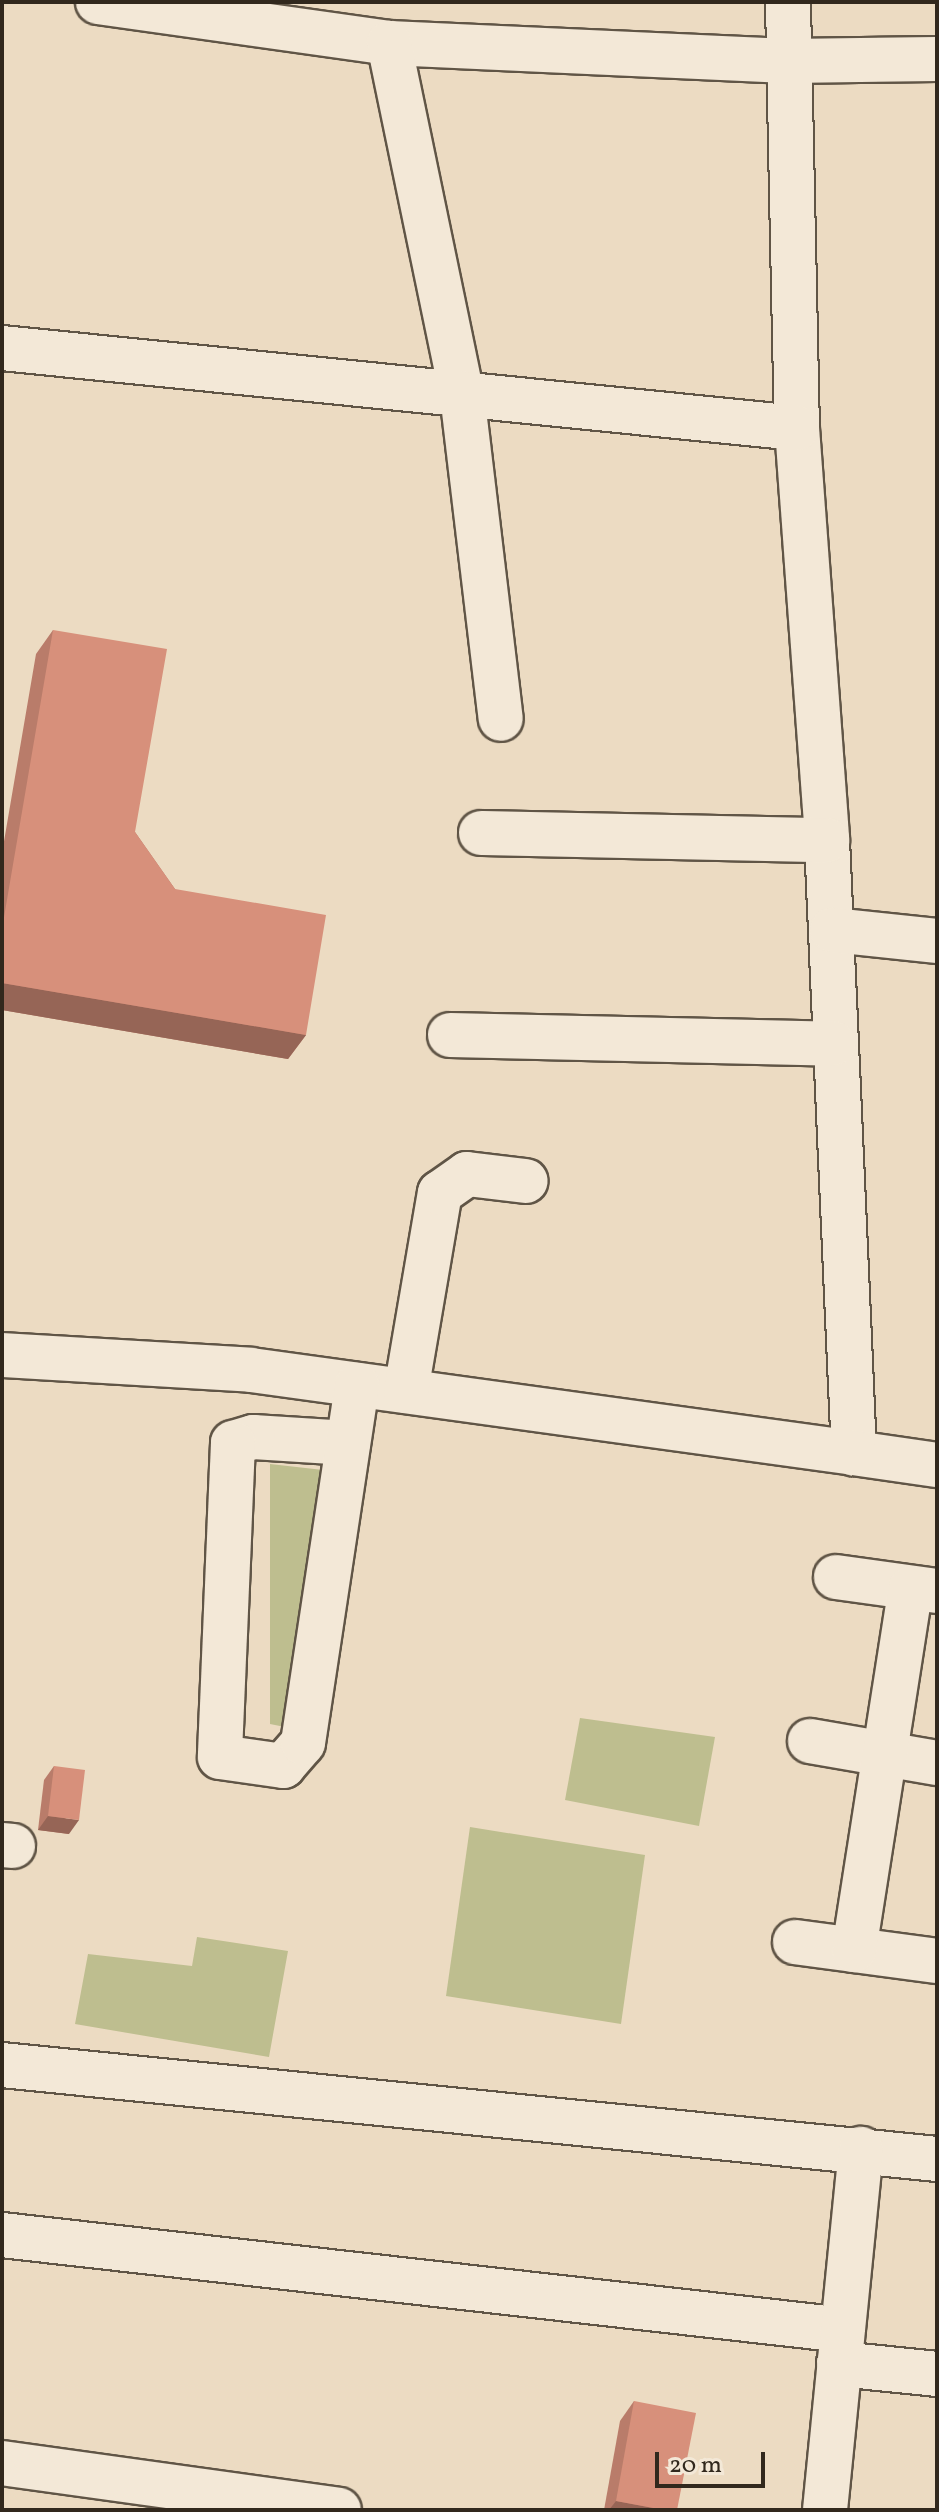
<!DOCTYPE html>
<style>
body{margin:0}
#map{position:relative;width:939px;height:2512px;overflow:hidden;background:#ecdbc2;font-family:Vollkorn,serif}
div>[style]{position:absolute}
.green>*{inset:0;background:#bebe8f}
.roads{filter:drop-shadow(2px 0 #605546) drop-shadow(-2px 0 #605546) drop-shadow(0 2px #605546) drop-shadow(0 -2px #605546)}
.minor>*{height:44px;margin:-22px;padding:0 22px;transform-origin:22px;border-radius:22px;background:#f3e8d7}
.wall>*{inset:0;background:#b97c6a}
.shaded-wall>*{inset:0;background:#966556}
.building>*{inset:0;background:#d7907b}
span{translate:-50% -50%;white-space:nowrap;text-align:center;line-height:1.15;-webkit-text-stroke:7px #f3e8d7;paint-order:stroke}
.frame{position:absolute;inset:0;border:4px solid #31281d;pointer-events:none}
.scale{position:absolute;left:655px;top:2452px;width:110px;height:36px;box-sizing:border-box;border:4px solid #31281d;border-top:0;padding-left:10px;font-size:24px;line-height:28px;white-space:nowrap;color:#31281d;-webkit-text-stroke:6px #f3e8d7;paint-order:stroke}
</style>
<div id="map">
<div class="green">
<i style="clip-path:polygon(270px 1464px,332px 1471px,315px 1733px,270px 1724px)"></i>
<i style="clip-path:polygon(580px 1718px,715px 1737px,699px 1826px,565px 1800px)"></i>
<i style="clip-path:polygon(470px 1827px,645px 1855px,621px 2024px,446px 1996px)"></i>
<i style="clip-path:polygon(197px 1937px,288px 1951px,269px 2057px,75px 2024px,88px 1954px,192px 1966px)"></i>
</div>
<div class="roads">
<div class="minor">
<i style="left:98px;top:2px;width:294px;rotate:8deg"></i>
<i style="left:389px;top:43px;width:399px;rotate:2.6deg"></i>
<i style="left:788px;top:61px;width:149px;rotate:-0.8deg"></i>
<i style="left:788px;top:2px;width:426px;rotate:88.8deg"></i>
<i style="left:797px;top:428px;width:413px;rotate:85.8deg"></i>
<i style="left:827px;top:840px;width:614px;rotate:87.48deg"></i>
<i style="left:854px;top:1453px;width:84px;rotate:8.2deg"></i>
<i style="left:389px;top:43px;width:359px;rotate:78.3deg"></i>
<i style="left:462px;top:394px;width:327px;rotate:83.2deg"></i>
<i style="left:2px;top:348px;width:799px;rotate:5.75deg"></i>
<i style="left:481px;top:833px;width:346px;rotate:1.2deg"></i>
<i style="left:832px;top:930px;width:106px;rotate:6deg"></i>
<i style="left:450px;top:1035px;width:384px;rotate:1.3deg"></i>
<i style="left:2px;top:1355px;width:249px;rotate:3.4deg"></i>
<i style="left:251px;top:1370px;width:609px;rotate:7.84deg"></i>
<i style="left:406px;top:1391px;width:201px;rotate:-80.3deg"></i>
<i style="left:440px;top:1193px;width:33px;rotate:-35deg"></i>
<i style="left:467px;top:1174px;width:59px;rotate:6.8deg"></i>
<i style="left:348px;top:1443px;width:95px;rotate:-176.4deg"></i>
<i style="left:253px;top:1437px;width:21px;rotate:163deg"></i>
<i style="left:233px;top:1443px;width:314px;rotate:92.4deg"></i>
<i style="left:220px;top:1757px;width:64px;rotate:8.1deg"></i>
<i style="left:283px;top:1766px;width:30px;rotate:-49deg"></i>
<i style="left:303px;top:1743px;width:362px;rotate:-81.4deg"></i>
<i style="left:836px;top:1577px;width:102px;rotate:7.9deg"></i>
<i style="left:810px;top:1741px;width:129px;rotate:9.8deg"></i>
<i style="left:2px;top:1845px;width:11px;rotate:5deg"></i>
<i style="left:795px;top:1942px;width:143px;rotate:7.6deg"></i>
<i style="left:854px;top:1950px;width:366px;rotate:-81.1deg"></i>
<i style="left:2px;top:2065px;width:940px;rotate:5.74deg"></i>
<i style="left:2px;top:2235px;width:846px;rotate:6.44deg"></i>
<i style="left:839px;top:2364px;width:99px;rotate:5.8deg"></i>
<i style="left:2px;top:2463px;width:340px;rotate:7.9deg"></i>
<i style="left:825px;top:2510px;width:363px;rotate:-84.3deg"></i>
</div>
</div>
<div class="wall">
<i style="clip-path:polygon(53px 630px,135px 832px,175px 889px,306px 1035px,288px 1059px,2px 1010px,2px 853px,36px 654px)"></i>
<i style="clip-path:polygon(54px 1766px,69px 1834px,38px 1830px,44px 1780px)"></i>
<i style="clip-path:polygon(634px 2401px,677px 2510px,604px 2510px,620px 2421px)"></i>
</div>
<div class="shaded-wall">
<i style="clip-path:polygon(2px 983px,306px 1035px,288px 1059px,2px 1010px)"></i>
<i style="clip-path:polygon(48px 1816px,79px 1820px,69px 1834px,38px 1830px)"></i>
<i style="clip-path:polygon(616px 2501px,664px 2510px,609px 2510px)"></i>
</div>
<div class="building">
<i style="clip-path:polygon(53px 630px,167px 649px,135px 832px,175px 889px,326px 915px,306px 1035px,2px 983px,2px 929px)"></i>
<i style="clip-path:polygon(54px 1766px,85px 1770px,79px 1820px,48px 1816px)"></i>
<i style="clip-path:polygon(634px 2401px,696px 2413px,677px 2510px,664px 2510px,616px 2501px)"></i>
</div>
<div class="frame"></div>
<div class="scale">20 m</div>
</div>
